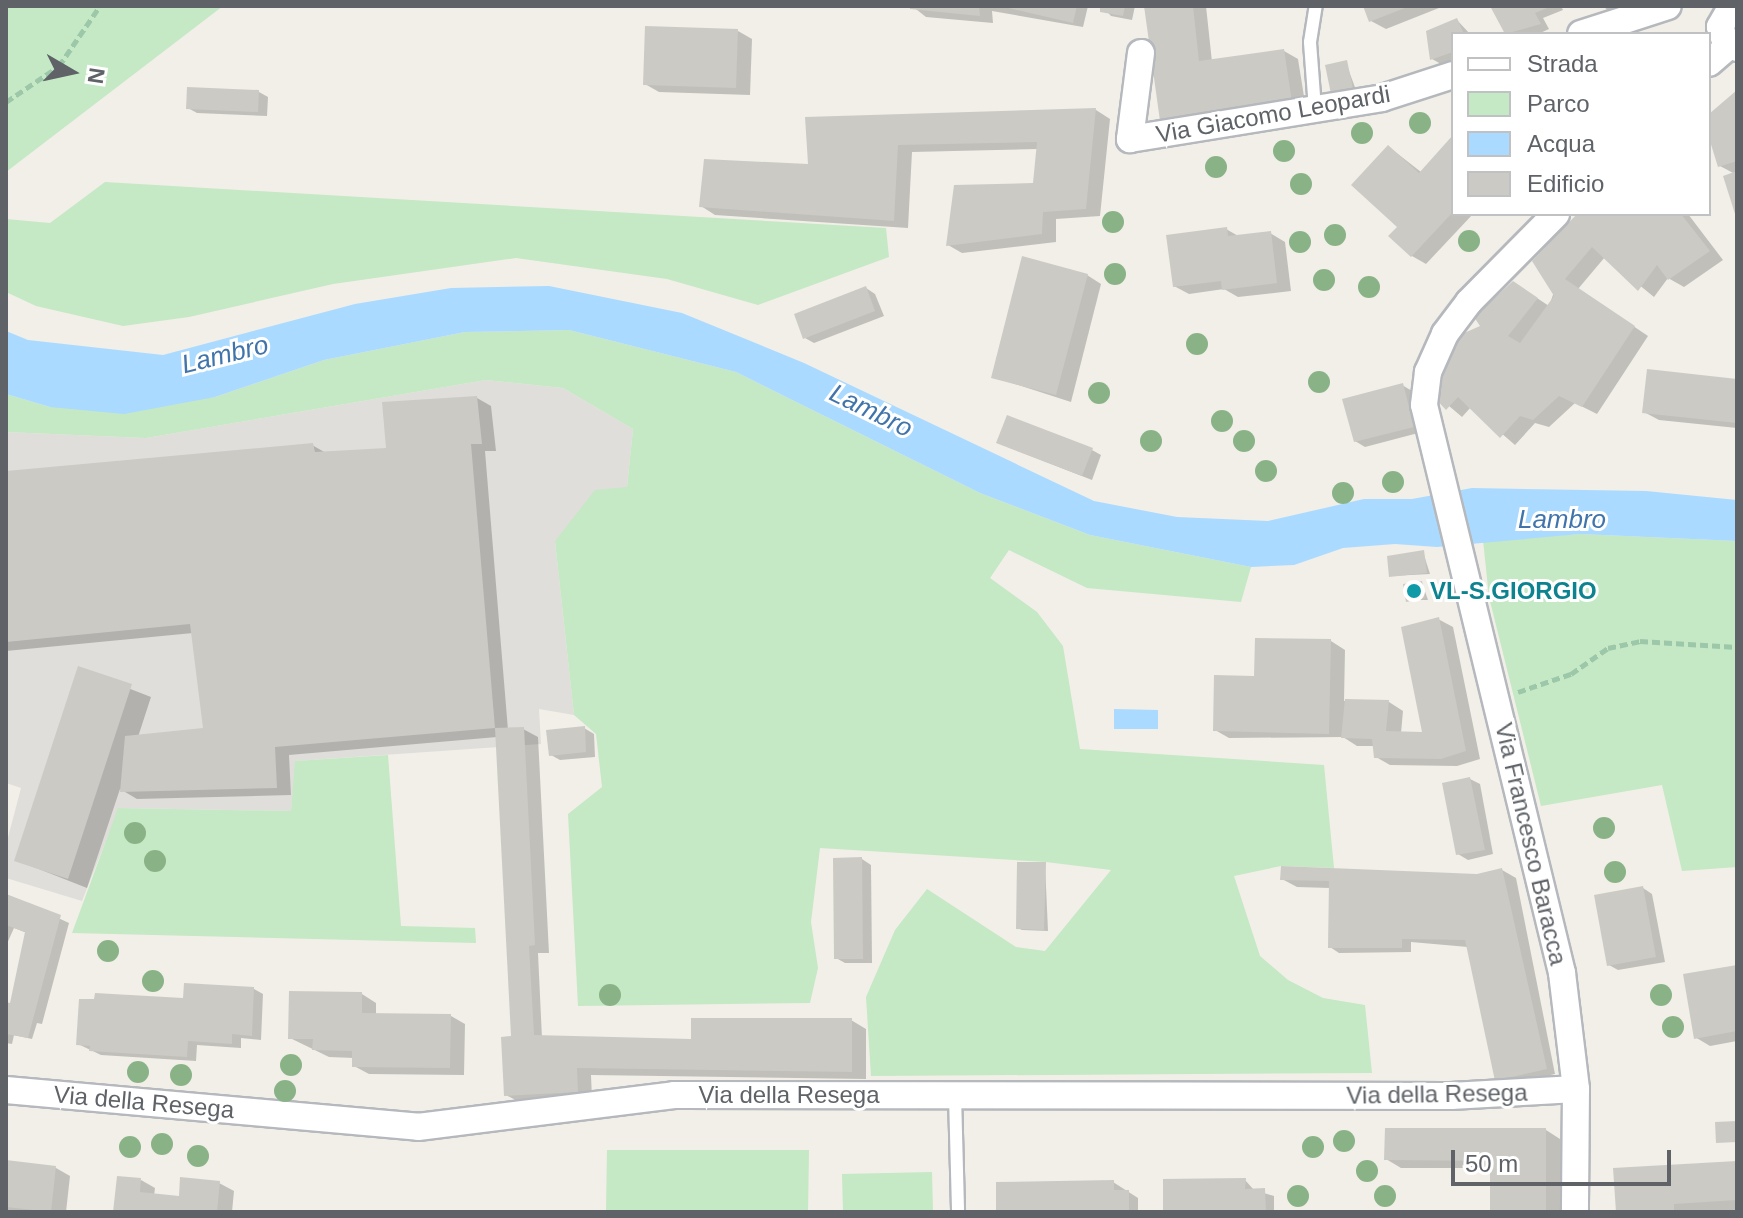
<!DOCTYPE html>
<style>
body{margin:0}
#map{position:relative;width:1743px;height:1218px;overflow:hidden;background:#f1efe8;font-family:Arial,sans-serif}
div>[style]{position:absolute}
.industrial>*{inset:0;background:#e0deda}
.green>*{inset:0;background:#c5e8c5}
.water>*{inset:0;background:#aadaff}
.shadow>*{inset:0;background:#0003}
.building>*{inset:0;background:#cccac5}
.path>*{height:5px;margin-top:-2.5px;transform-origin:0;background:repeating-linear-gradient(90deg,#9cc7a9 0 8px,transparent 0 12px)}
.roads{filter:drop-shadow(2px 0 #b5b8bc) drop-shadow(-2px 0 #b5b8bc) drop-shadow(0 2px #b5b8bc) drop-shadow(0 -2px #b5b8bc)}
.service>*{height:12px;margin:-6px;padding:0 6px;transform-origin:6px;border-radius:6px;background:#fff}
.minor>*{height:26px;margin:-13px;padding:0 13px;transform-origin:13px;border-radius:13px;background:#fff}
.trees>*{width:22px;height:22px;margin:-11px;border-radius:50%;background:#89b387}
.dots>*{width:22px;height:22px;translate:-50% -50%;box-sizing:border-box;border:4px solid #fff;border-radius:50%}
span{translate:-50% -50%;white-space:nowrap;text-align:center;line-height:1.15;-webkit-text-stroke:6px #fff;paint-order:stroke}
.street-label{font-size:24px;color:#5f6368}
.culture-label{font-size:24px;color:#0d838f;font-weight:700}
.left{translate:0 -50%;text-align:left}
.water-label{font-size:26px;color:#4174aa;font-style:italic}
.frame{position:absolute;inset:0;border:8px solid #5f6368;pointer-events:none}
.legend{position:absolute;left:1451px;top:32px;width:260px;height:184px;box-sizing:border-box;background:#fff;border:2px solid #bfc1c3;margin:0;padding:10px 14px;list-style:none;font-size:24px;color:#5f6368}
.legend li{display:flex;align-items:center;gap:16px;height:40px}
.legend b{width:40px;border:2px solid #bfc1c3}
.north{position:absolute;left:32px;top:32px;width:80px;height:80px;-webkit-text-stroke:6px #fff;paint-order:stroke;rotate:99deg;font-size:22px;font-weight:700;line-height:32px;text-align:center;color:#5f6368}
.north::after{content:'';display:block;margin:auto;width:28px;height:36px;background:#5f6368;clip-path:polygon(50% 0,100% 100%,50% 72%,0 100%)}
.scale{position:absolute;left:1451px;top:1150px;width:220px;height:36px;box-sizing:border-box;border:4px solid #5f6368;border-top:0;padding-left:10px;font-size:24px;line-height:28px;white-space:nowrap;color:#5f6368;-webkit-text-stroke:6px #fff;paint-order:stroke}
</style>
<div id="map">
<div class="industrial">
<i style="clip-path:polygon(486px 380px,563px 388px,633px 429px,627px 487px,555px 541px,574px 715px,539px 709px,541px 744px,296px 761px,291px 811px,119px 808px,82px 901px,6px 878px,6px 845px,21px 788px,6px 783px,6px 432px,146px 438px)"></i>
</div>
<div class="green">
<i style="clip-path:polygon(6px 6px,223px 6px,6px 172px)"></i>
<i style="clip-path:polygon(105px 182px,886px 228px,889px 257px,758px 305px,667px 279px,516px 258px,333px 284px,189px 317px,123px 326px,36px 306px,6px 292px,6px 219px,50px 223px)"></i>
<i style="clip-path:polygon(569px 330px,736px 372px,980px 493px,1090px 535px,1251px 567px,1241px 602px,1087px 588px,1009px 550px,990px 578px,1037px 612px,1063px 646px,1080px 749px,1324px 765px,1334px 868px,1281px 866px,1234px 876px,1260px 956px,1288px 980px,1323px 998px,1365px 1005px,1372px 1073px,871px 1076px,866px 997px,895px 930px,927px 889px,1016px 947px,1045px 951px,1111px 870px,1046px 862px,820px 848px,811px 922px,818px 968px,810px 1003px,578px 1006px,568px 814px,602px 787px,596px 734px,574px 715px,555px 541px,595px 490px,627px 487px,633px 429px,563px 388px,486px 380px,146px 438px,6px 432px,6px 394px,50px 407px,215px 397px,324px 360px,465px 332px)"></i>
<i style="clip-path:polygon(1580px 534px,1737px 541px,1737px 867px,1682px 871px,1662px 785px,1541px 806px,1489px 597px,1483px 540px)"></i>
<i style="clip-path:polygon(388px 755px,401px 926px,475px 928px,476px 943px,72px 933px,118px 808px,291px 811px,295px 761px)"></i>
<i style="clip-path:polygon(607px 1150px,809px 1150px,808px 1212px,606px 1212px)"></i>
<i style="clip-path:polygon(932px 1172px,933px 1212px,843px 1212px,842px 1174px)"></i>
</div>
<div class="water">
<i style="clip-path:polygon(549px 286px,682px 313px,804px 363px,1094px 501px,1177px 517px,1268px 521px,1364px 499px,1412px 499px,1472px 488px,1646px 491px,1737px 500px,1737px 541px,1580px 534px,1437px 547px,1395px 544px,1343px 548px,1294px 565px,1251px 567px,1090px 535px,980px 493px,736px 372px,569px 330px,465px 332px,324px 360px,215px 397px,124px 414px,50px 407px,6px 394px,6px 331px,28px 340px,163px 355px,355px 304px,451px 288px)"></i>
<i style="clip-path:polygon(1114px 709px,1158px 710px,1158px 729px,1114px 729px)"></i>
</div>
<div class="shadow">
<i style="clip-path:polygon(912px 6px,1088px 6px,1083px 27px,992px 11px,993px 23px,926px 17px)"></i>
<i style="clip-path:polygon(1102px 6px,1135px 6px,1132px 20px,1111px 16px)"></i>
<i style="clip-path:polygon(1147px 6px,1206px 6px,1212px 62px,1284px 51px,1298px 59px,1306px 109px,1162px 120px)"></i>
<i style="clip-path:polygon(1365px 6px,1444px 6px,1386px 29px,1371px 21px)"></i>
<i style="clip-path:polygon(1561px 6px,1563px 10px,1543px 18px,1549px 29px,1538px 34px,1507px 34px,1493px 7px)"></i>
<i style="clip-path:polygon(1603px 6px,1645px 6px,1614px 16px)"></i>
<i style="clip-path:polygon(1457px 20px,1470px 34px,1453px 34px,1453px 60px,1441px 64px,1432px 59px)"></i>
<i style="clip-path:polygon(738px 31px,752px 39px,750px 95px,659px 92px,645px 84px)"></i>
<i style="clip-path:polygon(1346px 63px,1356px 90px,1337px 95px)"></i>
<i style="clip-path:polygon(259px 92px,268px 97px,267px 116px,197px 113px,188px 108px)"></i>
<i style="clip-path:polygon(1737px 93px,1737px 213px,1735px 174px,1720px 166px,1709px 132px,1709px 116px)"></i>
<i style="clip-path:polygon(1096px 110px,1110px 119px,1100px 216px,1056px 219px,1056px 242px,962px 253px,948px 245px,1035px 185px,1038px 149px,912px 152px,908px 228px,715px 215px,701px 206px,810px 166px,807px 119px)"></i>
<i style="clip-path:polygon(1453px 138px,1453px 214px,1473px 214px,1426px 264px,1412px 256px,1399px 227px,1389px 147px,1421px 172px)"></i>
<i style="clip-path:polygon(1582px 214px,1688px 214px,1723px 260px,1684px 287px,1668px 278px,1654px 297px,1605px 257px,1578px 289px,1648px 336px,1597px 414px,1575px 403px,1549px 427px,1535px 423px,1515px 445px,1471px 407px,1462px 417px,1435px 394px,1483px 327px,1528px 292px,1549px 306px)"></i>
<i style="clip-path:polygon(1226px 229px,1240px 237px,1270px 233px,1285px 242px,1291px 291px,1238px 297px,1224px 289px,1189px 294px,1174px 286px)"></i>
<i style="clip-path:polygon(1087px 275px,1101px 284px,1071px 402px,993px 377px)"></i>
<i style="clip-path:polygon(866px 288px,875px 294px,884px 316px,814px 343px,805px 338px)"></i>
<i style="clip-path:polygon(1737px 381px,1737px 428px,1659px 420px,1644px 412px)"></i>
<i style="clip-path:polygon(1402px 385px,1412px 391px,1422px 432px,1365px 447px,1355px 441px)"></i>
<i style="clip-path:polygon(477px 398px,491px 406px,496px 451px,485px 451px,508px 730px,523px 729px,538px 737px,549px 953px,538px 953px,542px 1038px,690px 1041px,851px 1020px,866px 1029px,866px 1079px,591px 1075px,592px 1099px,521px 1103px,506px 1095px,519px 1039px,497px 737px,289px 755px,291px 795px,137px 799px,120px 789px,87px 888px,16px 860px,79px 669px,151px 697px,138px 737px,205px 730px,193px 633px,6px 651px,6px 473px,312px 445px,326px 453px,389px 450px)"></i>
<i style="clip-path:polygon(1008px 447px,1092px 450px,1101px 455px,1092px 480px)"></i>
<i style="clip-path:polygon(1423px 552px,1430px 574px,1391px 576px)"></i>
<i style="clip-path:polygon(1422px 583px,1428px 600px,1408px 600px)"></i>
<i style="clip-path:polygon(1438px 619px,1453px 627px,1480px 759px,1457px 766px,1390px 765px,1376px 757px,1374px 746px,1357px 746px,1343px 737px,1229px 738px,1215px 730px,1256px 678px,1331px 641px,1345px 650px,1344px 701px,1389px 702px,1403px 711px,1401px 733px,1425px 734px)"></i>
<i style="clip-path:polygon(584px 728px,594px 734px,595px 757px,560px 760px,551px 755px)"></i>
<i style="clip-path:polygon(1470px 779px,1480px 784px,1493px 854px,1468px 860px,1458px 854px)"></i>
<i style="clip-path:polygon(862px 859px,871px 865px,872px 963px,845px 963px,836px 958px)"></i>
<i style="clip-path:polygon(1045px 864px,1048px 931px,1022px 930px,1018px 928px)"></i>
<i style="clip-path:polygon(1502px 870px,1516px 878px,1555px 1074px,1506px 1085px,1497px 1079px,1468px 947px,1411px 942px,1411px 952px,1339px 953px,1330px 947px,1330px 888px,1297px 887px,1282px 879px,1477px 876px)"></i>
<i style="clip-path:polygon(1643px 888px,1652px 894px,1665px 962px,1618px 970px,1609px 965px)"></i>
<i style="clip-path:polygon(6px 894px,69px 923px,42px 1024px,37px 1023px,32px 1039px,14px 1035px,12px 1044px,6px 1043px,6px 1004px,12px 1005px,27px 933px,14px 928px,6px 946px)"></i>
<i style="clip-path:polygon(1737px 967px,1737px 1041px,1710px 1046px,1695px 1037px)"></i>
<i style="clip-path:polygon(254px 989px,263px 994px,261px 1040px,241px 1038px,241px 1048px,197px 1045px,196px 1061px,101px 1055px,78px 1044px,96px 1001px,185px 1000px)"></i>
<i style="clip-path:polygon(362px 994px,376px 1003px,376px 1015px,451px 1016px,465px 1024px,464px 1075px,369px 1074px,354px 1066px,354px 1058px,329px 1057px,290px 1038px)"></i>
<i style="clip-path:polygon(1546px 1130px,1560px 1139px,1560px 1212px,1492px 1212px,1492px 1168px,1401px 1168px,1386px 1159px)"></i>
<i style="clip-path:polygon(6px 1162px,56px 1168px,70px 1176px,66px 1212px,6px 1212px)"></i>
<i style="clip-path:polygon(1737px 1163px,1737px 1211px,1618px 1212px)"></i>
<i style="clip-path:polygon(141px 1180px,155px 1188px,154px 1196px,180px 1198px,219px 1183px,234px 1191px,232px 1212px,115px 1212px)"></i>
<i style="clip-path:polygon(1245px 1180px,1254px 1190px,1274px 1196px,1274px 1212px,1165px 1212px)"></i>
<i style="clip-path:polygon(1113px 1182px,1138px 1198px,1138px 1212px,998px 1212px)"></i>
</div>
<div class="building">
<i style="clip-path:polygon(910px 6px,979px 6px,980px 16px,910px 9px)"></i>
<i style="clip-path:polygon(1000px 6px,1077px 6px,1073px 23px)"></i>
<i style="clip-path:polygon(1100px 6px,1125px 6px,1123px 16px,1100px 12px)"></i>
<i style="clip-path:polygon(1144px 6px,1193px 6px,1199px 61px,1284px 49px,1292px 102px,1160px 121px)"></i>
<i style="clip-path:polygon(1363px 6px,1410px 6px,1369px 22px)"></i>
<i style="clip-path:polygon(1490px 6px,1552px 6px,1535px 13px,1541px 24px,1505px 34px)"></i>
<i style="clip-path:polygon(1457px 18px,1464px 34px,1453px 34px,1453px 52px,1430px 60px,1426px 31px)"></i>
<i style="clip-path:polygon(645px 26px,738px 29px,736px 88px,643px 85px)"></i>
<i style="clip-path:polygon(1347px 60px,1353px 89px,1331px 94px,1325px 65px)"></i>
<i style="clip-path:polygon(187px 87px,259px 90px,258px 112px,186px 109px)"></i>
<i style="clip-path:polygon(1737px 90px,1737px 161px,1718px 167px,1709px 138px,1709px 114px)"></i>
<i style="clip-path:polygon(1096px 108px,1086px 209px,1043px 212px,1042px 234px,946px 246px,954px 185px,1033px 183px,1037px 142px,898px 145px,894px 221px,699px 207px,704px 159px,808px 164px,805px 117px)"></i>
<i style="clip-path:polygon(1453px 135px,1453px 212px,1411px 257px,1388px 236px,1397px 227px,1351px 185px,1388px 145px,1419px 173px)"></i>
<i style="clip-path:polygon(1737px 171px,1737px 217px,1736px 217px,1723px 176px)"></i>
<i style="clip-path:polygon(1577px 214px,1681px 214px,1710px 251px,1668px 280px,1657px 265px,1638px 291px,1592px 247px,1565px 279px,1635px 326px,1582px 407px,1559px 396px,1533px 420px,1520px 416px,1500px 438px,1458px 397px,1446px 410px,1432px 395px,1462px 334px,1480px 326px,1474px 317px,1513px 281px,1538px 298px,1508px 336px,1520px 343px,1554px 296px,1532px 261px)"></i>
<i style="clip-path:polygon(1227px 227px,1228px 236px,1271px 231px,1277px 283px,1222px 290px,1221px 281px,1173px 287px,1166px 235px)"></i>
<i style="clip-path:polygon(1022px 256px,1088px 274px,1056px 395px,991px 378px)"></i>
<i style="clip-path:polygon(866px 286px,875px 311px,803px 339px,794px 314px)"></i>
<i style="clip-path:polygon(1647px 369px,1737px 379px,1737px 423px,1642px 413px)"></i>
<i style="clip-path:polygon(1403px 383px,1414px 427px,1354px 442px,1342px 399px)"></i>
<i style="clip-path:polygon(477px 396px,482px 444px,471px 444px,495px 728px,275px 747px,277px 788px,120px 792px,125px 736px,203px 728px,190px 624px,6px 642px,6px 471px,313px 443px,315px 452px,386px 448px,382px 402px)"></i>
<i style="clip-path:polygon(1007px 415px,1093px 448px,1082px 476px,996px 443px)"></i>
<i style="clip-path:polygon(1424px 550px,1427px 573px,1389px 577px,1387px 556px)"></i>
<i style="clip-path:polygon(1422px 581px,1425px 598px,1406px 602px,1403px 584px)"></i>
<i style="clip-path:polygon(1439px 617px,1466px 751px,1441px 759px,1374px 758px,1372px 739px,1341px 738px,1345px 699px,1389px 700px,1386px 731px,1422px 732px,1401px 627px)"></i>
<i style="clip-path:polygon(1255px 638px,1331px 639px,1329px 734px,1213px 731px,1214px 675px,1254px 676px)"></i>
<i style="clip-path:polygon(78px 666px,132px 684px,68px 879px,14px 861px)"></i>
<i style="clip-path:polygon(585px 726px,586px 752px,549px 756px,546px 730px)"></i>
<i style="clip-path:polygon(524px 727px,535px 945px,529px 946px,534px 1035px,691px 1039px,691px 1018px,852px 1018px,852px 1072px,577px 1068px,578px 1092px,504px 1096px,501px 1037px,511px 1036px,495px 728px)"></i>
<i style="clip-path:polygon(1470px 777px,1485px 850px,1456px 855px,1442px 783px)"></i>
<i style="clip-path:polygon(862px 857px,863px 959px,834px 959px,833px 858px)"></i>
<i style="clip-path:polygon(1017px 862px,1046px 862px,1044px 930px,1016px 929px)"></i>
<i style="clip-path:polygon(1281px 866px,1477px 874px,1502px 868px,1547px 1069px,1495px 1081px,1465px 940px,1402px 939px,1402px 948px,1328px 948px,1329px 881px,1280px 880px)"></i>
<i style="clip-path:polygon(1643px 886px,1656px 957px,1607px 966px,1594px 895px)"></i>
<i style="clip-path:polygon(6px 894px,61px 915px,28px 1038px,6px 1034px,6px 1002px,10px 1003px,25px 932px,6px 925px)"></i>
<i style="clip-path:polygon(1737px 965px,1737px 1031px,1694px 1039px,1683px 974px)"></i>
<i style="clip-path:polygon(184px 983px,254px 987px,252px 1036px,232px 1034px,232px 1044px,188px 1041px,187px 1057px,89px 1051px,90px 1046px,76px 1045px,79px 999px,94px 999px,95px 993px,183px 998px)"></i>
<i style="clip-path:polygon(289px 991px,362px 992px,362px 1013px,451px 1014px,450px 1068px,352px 1067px,352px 1051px,312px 1050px,313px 1039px,288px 1039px)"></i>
<i style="clip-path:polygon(1737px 1121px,1737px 1142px,1716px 1143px,1715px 1122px)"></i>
<i style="clip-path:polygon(1385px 1128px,1546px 1128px,1546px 1212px,1490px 1212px,1490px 1161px,1384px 1160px)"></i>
<i style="clip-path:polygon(6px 1160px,56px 1166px,51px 1212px,6px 1207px)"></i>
<i style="clip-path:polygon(1737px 1161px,1737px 1200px,1674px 1204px,1674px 1212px,1616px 1212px,1613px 1168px)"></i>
<i style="clip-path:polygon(117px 1176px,141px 1178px,140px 1192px,179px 1196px,180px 1177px,220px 1181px,217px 1212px,113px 1212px)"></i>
<i style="clip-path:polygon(1246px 1178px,1245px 1189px,1265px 1188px,1266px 1212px,1163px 1212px,1163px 1179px)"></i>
<i style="clip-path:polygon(1114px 1180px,1114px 1190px,1129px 1190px,1129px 1212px,996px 1212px,996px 1182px)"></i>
</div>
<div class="path">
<i style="left:6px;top:102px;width:64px;rotate:-34.2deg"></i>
<i style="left:59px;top:66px;width:73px;rotate:-55.7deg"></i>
<i style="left:1518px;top:692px;width:56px;rotate:-18.8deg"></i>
<i style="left:1571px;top:674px;width:45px;rotate:-35.1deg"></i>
<i style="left:1608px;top:648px;width:33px;rotate:-12deg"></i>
<i style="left:1640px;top:641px;width:97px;rotate:3.5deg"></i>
</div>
<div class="roads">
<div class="service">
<i style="left:1315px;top:109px;width:67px;rotate:-94.3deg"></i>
<i style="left:1310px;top:42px;width:36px;rotate:-81deg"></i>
<i style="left:955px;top:1095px;width:117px;rotate:88.5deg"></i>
</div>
<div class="minor">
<i style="left:1732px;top:6px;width:24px;rotate:120deg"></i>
<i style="left:1720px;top:27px;width:15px;rotate:70deg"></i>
<i style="left:1725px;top:41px;width:14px;rotate:30deg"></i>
<i style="left:1581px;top:34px;width:91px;rotate:-17.8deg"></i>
<i style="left:1141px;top:53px;width:87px;rotate:97.3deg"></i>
<i style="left:1130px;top:139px;width:255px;rotate:-9.2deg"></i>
<i style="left:1382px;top:98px;width:75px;rotate:-17.9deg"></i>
<i style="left:1709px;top:63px;width:28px;rotate:-41deg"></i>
<i style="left:1556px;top:214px;width:124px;rotate:134.7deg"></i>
<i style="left:1469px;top:302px;width:40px;rotate:127deg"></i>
<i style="left:1445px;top:334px;width:42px;rotate:114.1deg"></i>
<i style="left:1428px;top:372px;width:33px;rotate:97deg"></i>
<i style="left:1424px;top:405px;width:585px;rotate:76.34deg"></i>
<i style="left:1562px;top:973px;width:117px;rotate:83.1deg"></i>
<i style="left:1576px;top:1089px;width:123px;rotate:90.5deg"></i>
<i style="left:6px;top:1090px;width:414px;rotate:5.1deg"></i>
<i style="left:418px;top:1127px;width:258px;rotate:-7.1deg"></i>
<i style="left:674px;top:1095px;width:777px;rotate:0.07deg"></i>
<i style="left:1451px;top:1096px;width:125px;rotate:-3.2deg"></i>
</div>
</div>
<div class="trees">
<i style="left:1420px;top:123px"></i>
<i style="left:1362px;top:133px"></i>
<i style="left:1284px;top:151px"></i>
<i style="left:1216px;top:167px"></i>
<i style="left:1301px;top:184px"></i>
<i style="left:1113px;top:222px"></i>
<i style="left:1335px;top:235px"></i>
<i style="left:1469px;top:241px"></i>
<i style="left:1300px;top:242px"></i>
<i style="left:1115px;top:274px"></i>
<i style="left:1324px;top:280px"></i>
<i style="left:1369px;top:287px"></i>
<i style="left:1197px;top:344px"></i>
<i style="left:1319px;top:382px"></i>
<i style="left:1099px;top:393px"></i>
<i style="left:1222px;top:421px"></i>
<i style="left:1151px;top:441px"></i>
<i style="left:1244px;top:441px"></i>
<i style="left:1266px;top:471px"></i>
<i style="left:1393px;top:482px"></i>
<i style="left:1343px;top:493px"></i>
<i style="left:1604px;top:828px"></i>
<i style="left:135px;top:833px"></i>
<i style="left:155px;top:861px"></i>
<i style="left:1615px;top:872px"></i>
<i style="left:108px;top:951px"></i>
<i style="left:153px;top:981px"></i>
<i style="left:610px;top:995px"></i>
<i style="left:1661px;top:995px"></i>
<i style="left:1673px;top:1027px"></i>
<i style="left:291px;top:1065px"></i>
<i style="left:138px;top:1072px"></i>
<i style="left:181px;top:1075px"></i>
<i style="left:285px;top:1091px"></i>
<i style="left:1344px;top:1141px"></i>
<i style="left:162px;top:1144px"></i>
<i style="left:130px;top:1147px"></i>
<i style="left:1313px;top:1147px"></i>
<i style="left:198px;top:1156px"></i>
<i style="left:1367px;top:1171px"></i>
<i style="left:1298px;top:1196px"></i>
<i style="left:1385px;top:1196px"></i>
</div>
<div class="dots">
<i style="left:1414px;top:591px;background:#0f9aa8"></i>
</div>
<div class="street-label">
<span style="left:1273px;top:114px;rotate:-10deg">Via Giacomo Leopardi</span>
<span style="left:1531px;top:844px;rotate:77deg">Via Francesco Baracca</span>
<span style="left:1437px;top:1094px;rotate:-1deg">Via della Resega</span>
<span style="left:789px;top:1095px">Via della Resega</span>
<span style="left:144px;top:1102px;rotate:5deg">Via della Resega</span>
</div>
<div class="culture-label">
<span class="left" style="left:1430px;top:591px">VL-S.GIORGIO</span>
</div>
<div class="water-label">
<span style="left:225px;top:355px;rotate:-14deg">Lambro</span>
<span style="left:871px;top:411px;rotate:26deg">Lambro</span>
<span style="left:1562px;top:520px">Lambro</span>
</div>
<div class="frame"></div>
<ul class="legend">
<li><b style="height:10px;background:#fff"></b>Strada</li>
<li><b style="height:22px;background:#c5e8c5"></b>Parco</li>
<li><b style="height:22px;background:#aadaff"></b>Acqua</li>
<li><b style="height:22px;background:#cccac5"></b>Edificio</li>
</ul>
<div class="north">N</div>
<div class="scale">50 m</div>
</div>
